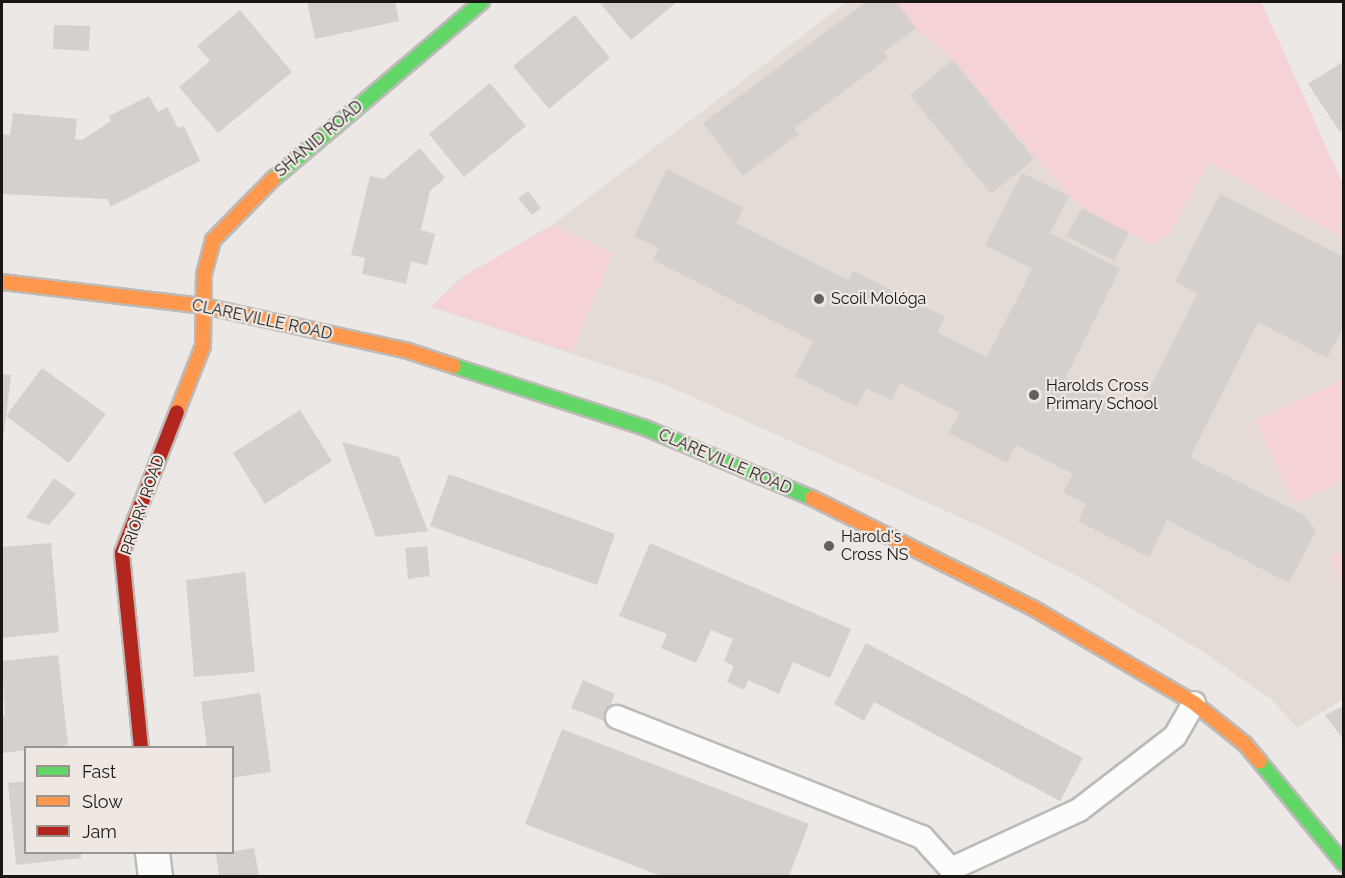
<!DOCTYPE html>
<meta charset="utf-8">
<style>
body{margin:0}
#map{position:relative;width:1345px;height:878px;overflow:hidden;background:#ebe8e5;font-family:Raleway,sans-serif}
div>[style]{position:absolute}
.built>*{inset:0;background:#e4dcd4}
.green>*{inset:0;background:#f5d2d6}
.building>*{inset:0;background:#d3d0ce}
.roads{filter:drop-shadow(2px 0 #bdbab8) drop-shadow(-2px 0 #bdbab8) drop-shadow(0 2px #bdbab8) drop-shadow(0 -2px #bdbab8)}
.lane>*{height:22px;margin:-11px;padding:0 11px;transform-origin:11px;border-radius:11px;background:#fcfcfb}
.street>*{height:33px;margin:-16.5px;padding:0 16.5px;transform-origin:16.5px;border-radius:16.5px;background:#fcfcfb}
.fast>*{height:14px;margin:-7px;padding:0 7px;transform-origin:7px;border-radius:7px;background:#63d668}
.slow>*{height:14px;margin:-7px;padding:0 7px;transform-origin:7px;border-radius:7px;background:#ff974d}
.jam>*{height:14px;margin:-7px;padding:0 7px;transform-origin:7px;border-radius:7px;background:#b3261e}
.dots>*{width:16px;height:16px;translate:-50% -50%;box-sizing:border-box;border:3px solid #eee7e2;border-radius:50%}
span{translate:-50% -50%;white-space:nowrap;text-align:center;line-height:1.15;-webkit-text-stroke:4.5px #eee7e2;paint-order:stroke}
.street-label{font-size:16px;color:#1a1715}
.poi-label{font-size:16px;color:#1a1715}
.left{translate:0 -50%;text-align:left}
.frame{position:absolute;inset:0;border:3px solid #1a1715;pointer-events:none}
.legend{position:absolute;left:24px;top:746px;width:210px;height:108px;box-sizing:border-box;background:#eee7e2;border:2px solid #999490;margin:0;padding:8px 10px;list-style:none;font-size:18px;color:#1a1715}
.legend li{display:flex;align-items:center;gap:12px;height:30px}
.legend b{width:30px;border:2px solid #999490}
</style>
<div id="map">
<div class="built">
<i style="clip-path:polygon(847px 2px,1261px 2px,1343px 185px,1343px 699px,1297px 728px,1271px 699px,1203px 652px,1090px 583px,986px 529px,668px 386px,431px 307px,461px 278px,552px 225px)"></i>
</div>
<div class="green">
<i style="clip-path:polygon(896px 2px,1261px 2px,1343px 185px,1343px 238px,1209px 162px,1169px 234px,1151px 244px,1129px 233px,1082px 208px,1069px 196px,953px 60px,916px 28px)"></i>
<i style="clip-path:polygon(552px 225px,613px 253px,572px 352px,431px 307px,461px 278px)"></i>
<i style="clip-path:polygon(1343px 379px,1343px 481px,1295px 504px,1255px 421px)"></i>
<i style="clip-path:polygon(1343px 551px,1343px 588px,1330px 557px)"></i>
</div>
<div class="building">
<i style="clip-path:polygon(307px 2px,395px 2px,399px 21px,315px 39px)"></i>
<i style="clip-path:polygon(599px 2px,677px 2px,631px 40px)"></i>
<i style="clip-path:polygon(866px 2px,896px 2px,916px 28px,884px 52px,888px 58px,794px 128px,799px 134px,743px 176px,703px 123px)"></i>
<i style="clip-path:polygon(240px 10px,292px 72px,218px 133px,179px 87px,210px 61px,197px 46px)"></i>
<i style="clip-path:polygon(575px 15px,610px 58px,549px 109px,513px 66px)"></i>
<i style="clip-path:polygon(54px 25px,90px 26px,89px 51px,53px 49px)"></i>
<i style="clip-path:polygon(953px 60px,1034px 159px,991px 194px,910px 95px)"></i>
<i style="clip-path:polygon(1344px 61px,1344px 130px,1340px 132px,1308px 84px)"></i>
<i style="clip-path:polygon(490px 83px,526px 126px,464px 177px,429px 134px)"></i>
<i style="clip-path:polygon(149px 96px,158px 112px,167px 107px,178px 128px,184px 126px,200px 161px,110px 207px,108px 199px,2px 194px,2px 134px,10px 135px,13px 113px,77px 119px,75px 139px,82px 140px,111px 121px,109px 116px)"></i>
<i style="clip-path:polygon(420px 148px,445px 178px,430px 191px,421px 230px,435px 234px,427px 266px,411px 261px,406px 284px,362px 274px,365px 258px,351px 255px,370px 176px,384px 179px)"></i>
<i style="clip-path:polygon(667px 169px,744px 208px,736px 223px,848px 280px,853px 271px,945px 317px,937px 332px,987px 357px,1032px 269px,985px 245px,1022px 173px,1069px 196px,1050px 233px,1120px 269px,1066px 377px,1137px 413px,1198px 293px,1175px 282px,1220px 194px,1344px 257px,1344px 326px,1327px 358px,1258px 322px,1190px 457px,1304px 515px,1316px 531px,1289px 583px,1167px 520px,1149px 557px,1078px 521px,1086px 504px,1063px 492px,1073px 474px,1016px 445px,1007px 463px,949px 433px,959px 413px,900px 383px,891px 400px,867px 388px,857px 407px,795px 376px,813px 341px,653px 260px,659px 248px,634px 236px)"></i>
<i style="clip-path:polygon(528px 191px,541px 208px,532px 215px,518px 198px)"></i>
<i style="clip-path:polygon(1082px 208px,1129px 233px,1114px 261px,1066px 236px)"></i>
<i style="clip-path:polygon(42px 368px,106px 414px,69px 463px,6px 416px)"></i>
<i style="clip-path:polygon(2px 374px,11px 375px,3px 441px,2px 441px)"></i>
<i style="clip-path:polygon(300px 410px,332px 461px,265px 504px,233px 453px)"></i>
<i style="clip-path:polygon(342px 442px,399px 457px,428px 531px,376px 537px)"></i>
<i style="clip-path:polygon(449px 474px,615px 534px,597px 585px,430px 526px)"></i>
<i style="clip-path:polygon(54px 478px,76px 494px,49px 525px,26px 518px)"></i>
<i style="clip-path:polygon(51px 543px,59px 632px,2px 638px,2px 547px)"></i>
<i style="clip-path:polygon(650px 543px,851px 629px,830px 678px,793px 662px,779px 694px,748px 680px,744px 690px,727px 682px,734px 666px,724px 661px,733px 639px,711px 630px,696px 663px,661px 648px,667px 634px,619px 616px)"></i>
<i style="clip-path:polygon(427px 546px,430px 576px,408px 579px,405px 548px)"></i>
<i style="clip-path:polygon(245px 572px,255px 672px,194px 677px,186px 580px)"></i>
<i style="clip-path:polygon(866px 643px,1083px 758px,1060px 801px,874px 702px,864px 721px,834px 704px)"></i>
<i style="clip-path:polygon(58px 655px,68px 745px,2px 753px,2px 716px,5px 715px,2px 661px)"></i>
<i style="clip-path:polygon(583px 680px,615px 694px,604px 721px,571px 708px)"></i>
<i style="clip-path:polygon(260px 693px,271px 772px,232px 778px,232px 747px,207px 747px,201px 702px)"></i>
<i style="clip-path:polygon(1344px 706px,1344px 741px,1325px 715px)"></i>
<i style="clip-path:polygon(562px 729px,809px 824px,789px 876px,661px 876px,525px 824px)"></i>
<i style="clip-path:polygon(26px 781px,26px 852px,81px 852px,81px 858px,16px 865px,8px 783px)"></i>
<i style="clip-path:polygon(254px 848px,259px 876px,219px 876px,216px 854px)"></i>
</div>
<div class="roads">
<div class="lane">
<i style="left:617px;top:717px;width:328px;rotate:21.5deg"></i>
<i style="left:922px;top:837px;width:43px;rotate:47.8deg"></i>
<i style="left:951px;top:869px;width:141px;rotate:-24.7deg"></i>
<i style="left:1079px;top:810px;width:121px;rotate:-37.6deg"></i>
<i style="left:1175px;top:736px;width:38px;rotate:-60deg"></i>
</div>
<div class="street">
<i style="left:152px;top:852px;width:24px;rotate:83deg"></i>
</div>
<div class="fast">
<i style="left:273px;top:179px;width:274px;rotate:-40.3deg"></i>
<i style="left:454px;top:366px;width:199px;rotate:17.9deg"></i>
<i style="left:643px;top:427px;width:183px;rotate:22.8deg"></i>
<i style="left:1260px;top:762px;width:132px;rotate:50.5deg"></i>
</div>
<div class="slow">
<i style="left:2px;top:282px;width:203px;rotate:6.8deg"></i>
<i style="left:204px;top:306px;width:209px;rotate:12.4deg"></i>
<i style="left:408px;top:351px;width:48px;rotate:18.1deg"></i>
<i style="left:177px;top:412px;width:71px;rotate:-68.5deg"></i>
<i style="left:203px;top:346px;width:72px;rotate:-89.2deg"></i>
<i style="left:204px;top:274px;width:35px;rotate:-75deg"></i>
<i style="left:213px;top:240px;width:86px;rotate:-45.5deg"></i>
<i style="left:812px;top:498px;width:247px;rotate:26.5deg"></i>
<i style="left:1033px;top:608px;width:187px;rotate:30.5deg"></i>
<i style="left:1194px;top:703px;width:65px;rotate:38.8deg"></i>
<i style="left:1245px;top:744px;width:23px;rotate:50deg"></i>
</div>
<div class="jam">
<i style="left:141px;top:748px;width:196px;rotate:-95.6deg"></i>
<i style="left:122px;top:553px;width:151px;rotate:-68.7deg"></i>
</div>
</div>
<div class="dots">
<i style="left:819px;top:299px;background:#63605e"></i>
<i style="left:1034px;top:395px;background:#63605e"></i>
<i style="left:829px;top:546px;background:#63605e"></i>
</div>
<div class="street-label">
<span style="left:319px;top:139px;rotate:-40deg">SHANID ROAD</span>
<span style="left:262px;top:320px;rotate:12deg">CLAREVILLE ROAD</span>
<span style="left:725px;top:462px;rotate:23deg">CLAREVILLE ROAD</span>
<span style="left:143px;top:505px;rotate:-71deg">PRIORY ROAD</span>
</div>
<div class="poi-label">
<span class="left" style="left:831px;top:299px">Scoil Mológa</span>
<span class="left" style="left:1046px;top:395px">Harolds Cross<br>Primary School</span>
<span class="left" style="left:841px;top:546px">Harold's<br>Cross NS</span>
</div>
<div class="frame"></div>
<ul class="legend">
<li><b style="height:8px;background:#63d668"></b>Fast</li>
<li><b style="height:8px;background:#ff974d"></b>Slow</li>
<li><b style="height:8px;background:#b3261e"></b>Jam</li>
</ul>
</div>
